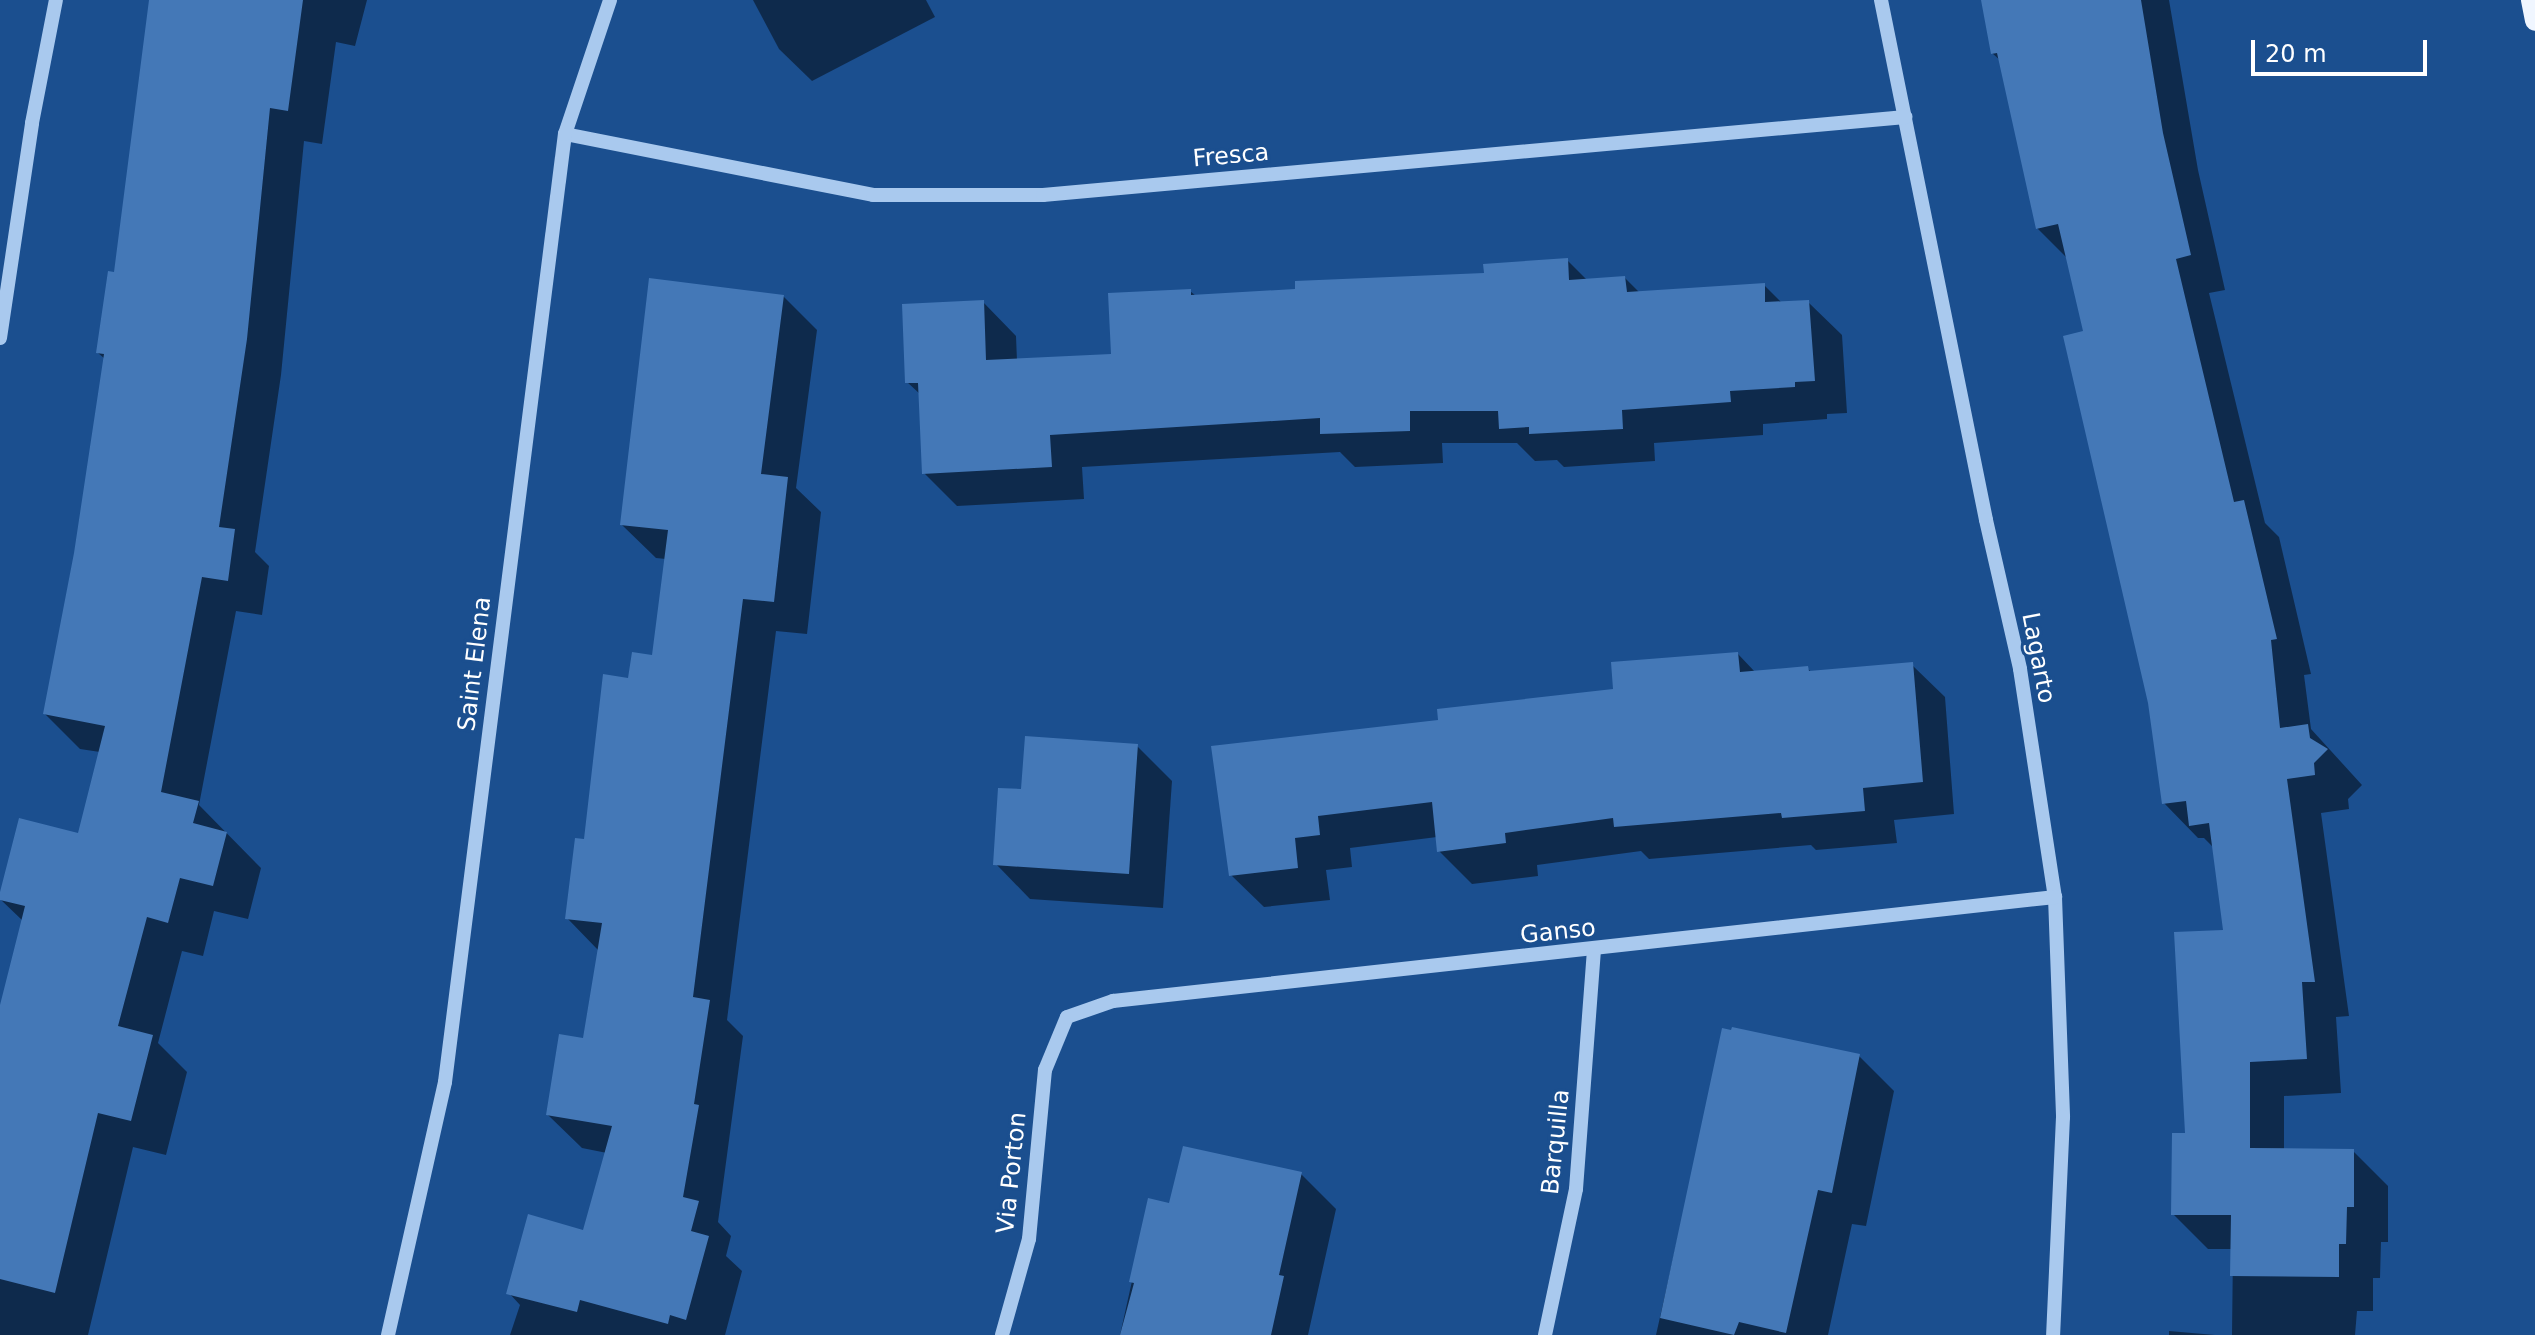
<!DOCTYPE html>
<style>
body{margin:0}
#map{position:relative;width:2535px;height:1335px;overflow:hidden;background:#1b4f8f;font-family:"DejaVu Sans",sans-serif}
div>[style]{position:absolute}
.shadow>*{inset:0;background:#0007}
.building>*{inset:0;background:#4478b7}
.minor>*{height:14px;margin:-7px;padding:0 7px;transform-origin:7px;border-radius:7px;background:#a9c9ee}
.major>*{height:20px;margin:-10px;padding:0 10px;transform-origin:10px;border-radius:10px;background:#f0f6ff}
span{translate:-50% -50%;white-space:nowrap;text-align:center;line-height:1.15;-webkit-text-stroke:6px #1b4f8f;paint-order:stroke}
.street-label{font-size:24px;color:#fff}
.scale{position:absolute;left:2251px;top:40px;width:176px;height:36px;box-sizing:border-box;border:4px solid #fff;border-top:0;padding-left:10px;font-size:24px;line-height:28px;white-space:nowrap;color:#fff;-webkit-text-stroke:6px #1b4f8f;paint-order:stroke}
</style>
<div id="map">
<div class="shadow">
<i style="clip-path:polygon(151px 0,367px 0,355px 46px,336px 42px,322px 144px,304px 141px,281px 375px,255px 552px,269px 566px,262px 615px,236px 611px,199px 805px,261px 868px,248px 919px,214px 911px,203px 956px,182px 951px,158px 1043px,187px 1072px,166px 1155px,133px 1147px,88px 1335px,0 1335px,0 1008px,23px 921px,0 899px,79px 836px,100px 752px,80px 749px,45px 714px,76px 553px,105px 359px,98px 353px,116px 274px)"></i>
<i style="clip-path:polygon(753px 0,926px 0,935px 17px,812px 81px,779px 49px)"></i>
<i style="clip-path:polygon(1983px 0,2169px 0,2198px 170px,2225px 290px,2209px 293px,2265px 523px,2279px 537px,2311px 674px,2304px 675px,2311px 729px,2362px 785px,2348px 799px,2349px 809px,2321px 813px,2349px 1016px,2336px 1017px,2341px 1093px,2284px 1096px,2284px 1150px,2353px 1151px,2388px 1186px,2388px 1242px,2381px 1242px,2380px 1278px,2373px 1278px,2373px 1311px,2357px 1311px,2355px 1335px,2232px 1335px,2233px 1249px,2208px 1249px,2173px 1214px,2225px 932px,2214px 848px,2204px 838px,2198px 838px,2164px 803px,2150px 703px,2085px 333px,2068px 259px,2037px 228px,2001px 61px,1992px 53px)"></i>
<i style="clip-path:polygon(1567px 260px,1588px 281px,1625px 278px,1640px 293px,1764px 285px,1782px 303px,1808px 302px,1842px 335px,1847px 413px,1827px 414px,1827px 419px,1763px 424px,1763px 435px,1654px 443px,1655px 461px,1564px 467px,1557px 460px,1535px 461px,1517px 443px,1442px 443px,1443px 463px,1355px 467px,1340px 452px,1082px 467px,1084px 499px,957px 506px,924px 473px,921px 395px,907px 382px,983px 302px,1016px 336px,1017px 361px,1113px 356px,1190px 291px,1196px 296px,1297px 291px,1486px 275px)"></i>
<i style="clip-path:polygon(783px 296px,817px 330px,796px 488px,821px 512px,807px 634px,776px 631px,727px 1020px,743px 1036px,718px 1222px,731px 1236px,726px 1256px,742px 1271px,725px 1335px,510px 1335px,520px 1305px,509px 1293px,585px 1232px,607px 1153px,582px 1148px,548px 1115px,584px 1040px,599px 951px,567px 918px,630px 680px,654px 657px,666px 559px,656px 558px,622px 525px)"></i>
<i style="clip-path:polygon(1738px 654px,1756px 673px,1807px 668px,1812px 673px,1912px 665px,1945px 697px,1954px 814px,1894px 820px,1897px 843px,1816px 850px,1811px 845px,1649px 859px,1641px 851px,1537px 865px,1538px 876px,1472px 884px,1439px 851px,1437px 837px,1350px 848px,1352px 867px,1326px 870px,1330px 900px,1264px 907px,1231px 875px,1441px 722px,1615px 690px)"></i>
<i style="clip-path:polygon(1137px 746px,1172px 781px,1163px 908px,1030px 899px,996px 864px,1023px 791px)"></i>
<i style="clip-path:polygon(1724px 1031px,1859px 1056px,1894px 1091px,1866px 1226px,1852px 1224px,1828px 1335px,1656px 1335px)"></i>
<i style="clip-path:polygon(1301px 1174px,1336px 1209px,1308px 1335px,1120px 1335px,1150px 1200px,1171px 1205px)"></i>
<i style="clip-path:polygon(2169px 1331px,2215px 1335px,2169px 1335px)"></i>
</div>
<div class="building">
<i style="clip-path:polygon(149px 0,303px 0,288px 111px,270px 108px,247px 339px,219px 527px,235px 529px,228px 581px,202px 577px,161px 792px,199px 801px,193px 823px,227px 832px,213px 886px,180px 878px,168px 923px,147px 917px,118px 1026px,153px 1035px,131px 1121px,98px 1113px,55px 1293px,0 1279px,0 1005px,25px 906px,0 900px,0 892px,19px 818px,78px 833px,105px 726px,43px 714px,74px 553px,104px 354px,96px 353px,108px 271px,114px 272px)"></i>
<i style="clip-path:polygon(1981px 0,2141px 0,2163px 133px,2191px 255px,2176px 259px,2234px 502px,2244px 500px,2277px 639px,2271px 640px,2280px 728px,2308px 724px,2310px 738px,2328px 749px,2314px 763px,2315px 775px,2287px 779px,2315px 982px,2302px 982px,2307px 1059px,2250px 1062px,2250px 1148px,2354px 1149px,2354px 1207px,2347px 1207px,2346px 1244px,2339px 1244px,2339px 1277px,2230px 1276px,2231px 1215px,2171px 1215px,2172px 1133px,2185px 1133px,2174px 932px,2223px 930px,2209px 823px,2189px 826px,2186px 801px,2162px 804px,2148px 703px,2063px 336px,2083px 331px,2058px 224px,2036px 229px,1997px 53px,1991px 54px)"></i>
<i style="clip-path:polygon(1568px 258px,1569px 280px,1625px 276px,1627px 292px,1765px 283px,1765px 302px,1809px 300px,1815px 381px,1795px 382px,1795px 387px,1730px 391px,1731px 402px,1622px 410px,1623px 429px,1529px 434px,1529px 427px,1499px 429px,1498px 411px,1410px 411px,1410px 431px,1320px 434px,1320px 418px,1050px 435px,1052px 467px,922px 474px,918px 383px,905px 383px,902px 304px,984px 300px,986px 360px,1111px 354px,1108px 293px,1191px 289px,1191px 295px,1295px 289px,1295px 281px,1484px 273px,1483px 264px)"></i>
<i style="clip-path:polygon(649px 278px,784px 295px,761px 474px,788px 477px,774px 602px,743px 599px,693px 997px,710px 1000px,694px 1104px,699px 1105px,683px 1197px,699px 1201px,691px 1231px,709px 1236px,686px 1320px,670px 1315px,668px 1324px,580px 1300px,577px 1312px,506px 1294px,528px 1214px,583px 1230px,612px 1126px,546px 1115px,559px 1034px,583px 1038px,602px 923px,565px 919px,575px 838px,584px 839px,603px 674px,628px 678px,632px 652px,652px 655px,668px 530px,620px 525px)"></i>
<i style="clip-path:polygon(1738px 652px,1740px 672px,1808px 666px,1809px 671px,1913px 662px,1923px 782px,1863px 788px,1865px 811px,1782px 818px,1781px 813px,1614px 827px,1613px 818px,1505px 833px,1506px 843px,1437px 852px,1432px 802px,1318px 816px,1320px 835px,1295px 838px,1298px 868px,1229px 876px,1211px 746px,1438px 720px,1437px 709px,1613px 689px,1611px 662px)"></i>
<i style="clip-path:polygon(1025px 736px,1138px 744px,1129px 874px,993px 865px,998px 788px,1021px 789px)"></i>
<i style="clip-path:polygon(1732px 1027px,1860px 1054px,1832px 1193px,1818px 1190px,1786px 1333px,1739px 1322px,1734px 1335px,1660px 1318px,1722px 1028px,1731px 1030px)"></i>
<i style="clip-path:polygon(1183px 1146px,1302px 1172px,1279px 1275px,1284px 1276px,1271px 1335px,1120px 1335px,1134px 1283px,1129px 1282px,1148px 1198px,1169px 1203px)"></i>
</div>
<div class="minor">
<i style="left:1881px;top:0;width:530px;rotate:78.58deg"></i>
<i style="left:1986px;top:520px;width:153px;rotate:77.1deg"></i>
<i style="left:2020px;top:669px;width:231px;rotate:81.3deg"></i>
<i style="left:2055px;top:897px;width:220px;rotate:87.9deg"></i>
<i style="left:2063px;top:1117px;width:218px;rotate:92.6deg"></i>
<i style="left:565px;top:134px;width:314px;rotate:11.2deg"></i>
<i style="left:873px;top:195px;width:170px"></i>
<i style="left:1043px;top:195px;width:866px;rotate:-5.17deg"></i>
<i style="left:0;top:338px;width:217px;rotate:-81.5deg"></i>
<i style="left:32px;top:123px;width:125px;rotate:-79deg"></i>
<i style="left:388px;top:1335px;width:259px;rotate:-77.3deg"></i>
<i style="left:445px;top:1082px;width:956px;rotate:-82.79deg"></i>
<i style="left:565px;top:134px;width:141px;rotate:-71.4deg"></i>
<i style="left:1002px;top:1335px;width:100px;rotate:-74.3deg"></i>
<i style="left:1029px;top:1239px;width:170px;rotate:-84.6deg"></i>
<i style="left:1045px;top:1070px;width:57px;rotate:-67.5deg"></i>
<i style="left:1067px;top:1017px;width:49px;rotate:-19.2deg"></i>
<i style="left:1113px;top:1001px;width:948px;rotate:-6.3deg"></i>
<i style="left:1545px;top:1335px;width:149px;rotate:-78deg"></i>
<i style="left:1576px;top:1189px;width:240px;rotate:-85.7deg"></i>
</div>
<div class="major">
<i style="left:2531px;top:0;width:21px;rotate:79deg"></i>
</div>
<div class="street-label">
<span style="left:1231px;top:156px;rotate:-5deg">Fresca</span>
<span style="left:2038px;top:658px;rotate:79deg">Lagarto</span>
<span style="left:475px;top:664px;rotate:-83deg">Saint Elena</span>
<span style="left:1558px;top:932px;rotate:-6deg">Ganso</span>
<span style="left:1556px;top:1142px;rotate:-84deg">Barquilla</span>
<span style="left:1012px;top:1173px;rotate:-84deg">Via Porton</span>
</div>
<div class="scale">20 m</div>
</div>
